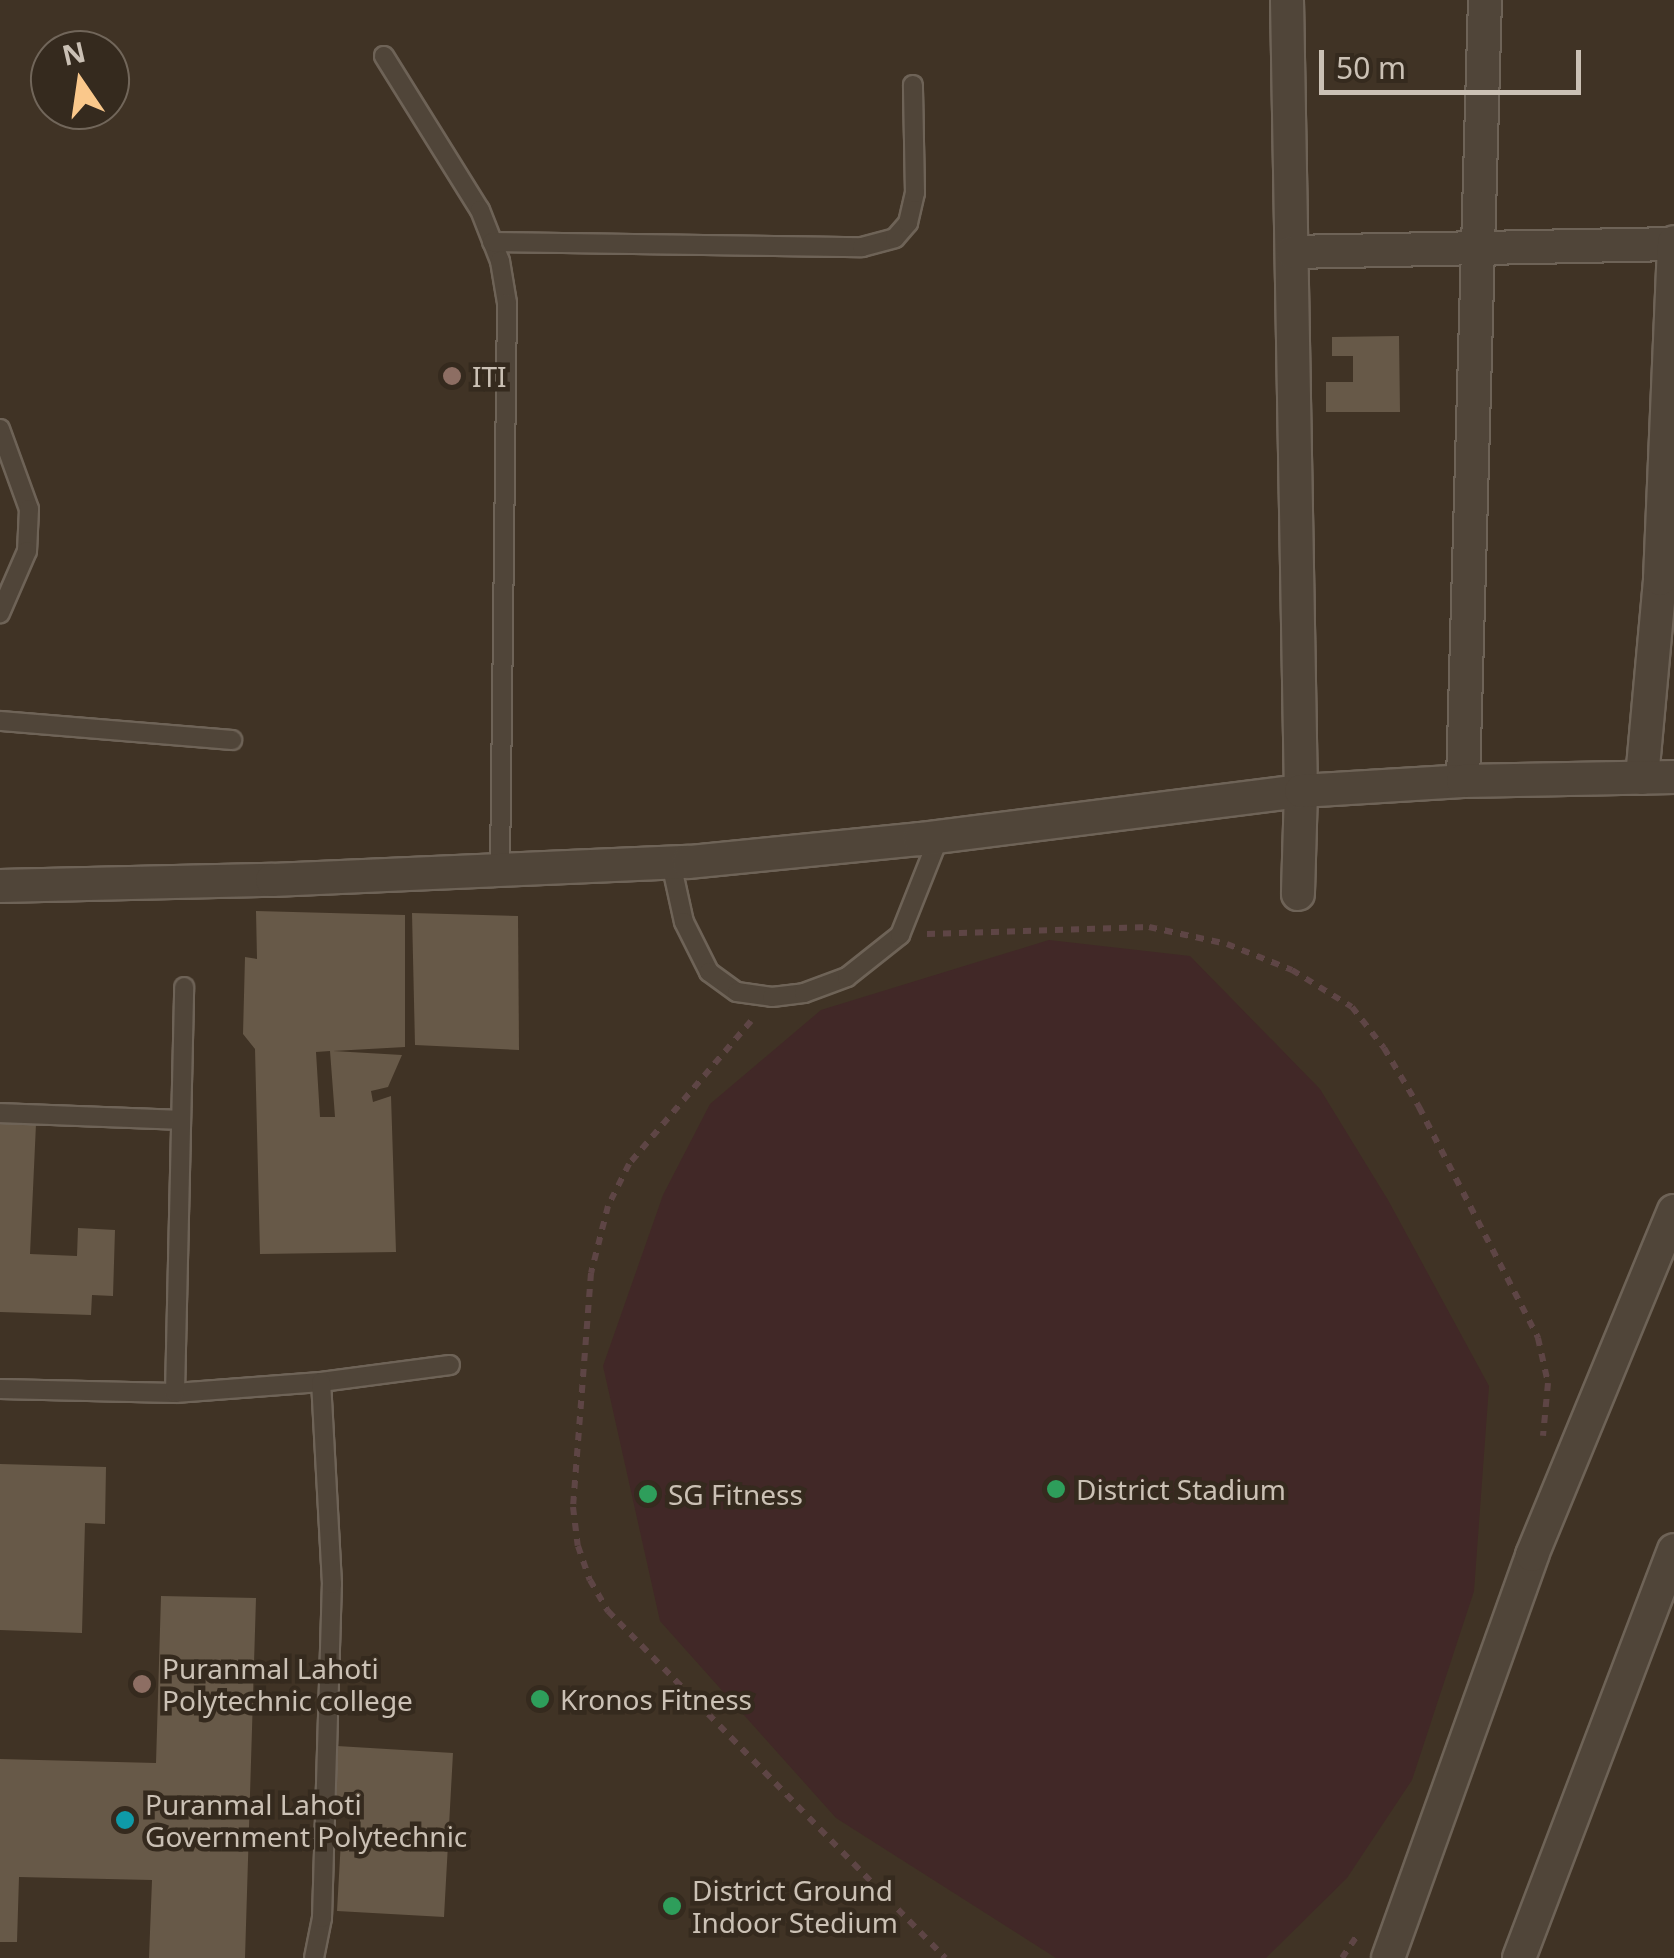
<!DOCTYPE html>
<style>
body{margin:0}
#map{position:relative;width:1674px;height:1958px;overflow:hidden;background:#403325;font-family:"Noto Sans",sans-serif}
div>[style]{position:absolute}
.green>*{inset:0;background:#412827}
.building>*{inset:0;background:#675948}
.path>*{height:6px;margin-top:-3px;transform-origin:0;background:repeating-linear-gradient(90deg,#5e4545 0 8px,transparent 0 16px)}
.roads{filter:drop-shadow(2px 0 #6e6357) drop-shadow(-2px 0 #6e6357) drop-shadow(0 2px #6e6357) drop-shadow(0 -2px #6e6357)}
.service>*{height:18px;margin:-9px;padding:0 9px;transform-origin:9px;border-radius:9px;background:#504539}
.minor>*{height:32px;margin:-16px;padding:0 16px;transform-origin:16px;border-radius:16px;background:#504539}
.dots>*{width:28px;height:28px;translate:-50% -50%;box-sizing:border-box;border:5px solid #352a1e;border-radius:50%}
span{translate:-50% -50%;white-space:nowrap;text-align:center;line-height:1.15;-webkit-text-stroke:9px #352a1e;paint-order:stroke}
.poi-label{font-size:28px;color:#cbc1b5}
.left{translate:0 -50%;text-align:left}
.north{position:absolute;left:30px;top:30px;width:100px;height:100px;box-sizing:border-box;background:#352a1e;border:2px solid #71665a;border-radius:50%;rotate:347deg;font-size:28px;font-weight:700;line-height:40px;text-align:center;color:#cbc1b5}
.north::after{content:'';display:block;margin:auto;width:35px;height:45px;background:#fac88b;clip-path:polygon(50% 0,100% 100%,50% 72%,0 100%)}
.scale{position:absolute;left:1319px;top:50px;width:262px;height:45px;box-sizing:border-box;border:5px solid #cbc1b5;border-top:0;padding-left:12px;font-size:30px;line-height:35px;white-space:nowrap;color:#cbc1b5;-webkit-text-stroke:8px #352a1e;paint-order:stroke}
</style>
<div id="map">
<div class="green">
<i style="clip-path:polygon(1049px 940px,1190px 956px,1320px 1089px,1388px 1200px,1489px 1386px,1474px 1591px,1412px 1780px,1347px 1878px,1266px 1958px,1056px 1958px,836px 1818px,660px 1621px,603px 1366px,663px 1195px,710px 1104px,821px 1010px)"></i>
</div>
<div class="building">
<i style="clip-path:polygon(1399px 336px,1400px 412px,1326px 412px,1326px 382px,1353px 382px,1353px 356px,1332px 356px,1332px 337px)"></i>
<i style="clip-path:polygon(evenodd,256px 911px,405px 915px,405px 1047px,333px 1051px,402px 1055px,388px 1087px,371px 1091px,373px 1102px,391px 1096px,396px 1252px,260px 1254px,255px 1049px,243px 1034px,245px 957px,257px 959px,256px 911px,330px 1051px,335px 1117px,320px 1117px,316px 1052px,330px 1051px)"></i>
<i style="clip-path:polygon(412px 913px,518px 916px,519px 1050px,415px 1045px)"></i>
<i style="clip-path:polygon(0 1122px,36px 1124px,30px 1254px,77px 1256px,78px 1228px,115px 1230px,113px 1296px,92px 1295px,91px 1315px,0 1312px)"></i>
<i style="clip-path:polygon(0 1464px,106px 1467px,105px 1524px,85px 1523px,82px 1633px,0 1630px)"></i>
<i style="clip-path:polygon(161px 1596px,256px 1598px,245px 1958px,149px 1958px,152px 1880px,19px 1877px,17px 1942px,0 1942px,0 1759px,156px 1763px)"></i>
<i style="clip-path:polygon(337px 1746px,453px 1753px,444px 1917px,337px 1911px,341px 1840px,359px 1841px,361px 1801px,334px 1800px)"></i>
</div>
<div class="path">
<i style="left:927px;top:934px;width:222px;rotate:-1.8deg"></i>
<i style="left:1149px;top:927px;width:80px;rotate:12.3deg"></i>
<i style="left:1227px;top:944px;width:70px;rotate:21.8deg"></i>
<i style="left:1292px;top:970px;width:70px;rotate:31.7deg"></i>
<i style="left:1352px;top:1007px;width:52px;rotate:52deg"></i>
<i style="left:1384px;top:1048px;width:69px;rotate:59.3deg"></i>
<i style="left:1419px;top:1107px;width:260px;rotate:62.7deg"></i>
<i style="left:1538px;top:1338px;width:46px;rotate:77.5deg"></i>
<i style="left:1548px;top:1383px;width:53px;rotate:95.4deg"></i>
<i style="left:751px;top:1021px;width:188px;rotate:130.5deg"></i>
<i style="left:629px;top:1164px;width:47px;rotate:116.6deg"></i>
<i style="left:608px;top:1206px;width:69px;rotate:104.2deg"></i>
<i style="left:591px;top:1273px;width:235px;rotate:94.4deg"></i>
<i style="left:573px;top:1507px;width:39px;rotate:83deg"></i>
<i style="left:578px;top:1546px;width:36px;rotate:71deg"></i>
<i style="left:590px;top:1580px;width:36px;rotate:60deg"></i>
<i style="left:608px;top:1611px;width:484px;rotate:45.8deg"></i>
<i style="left:1342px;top:1958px;width:29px;rotate:-56deg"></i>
</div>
<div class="roads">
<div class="service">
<i style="left:384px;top:56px;width:181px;rotate:58.1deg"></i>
<i style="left:480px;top:210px;width:55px;rotate:68.6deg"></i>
<i style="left:500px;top:261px;width:43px;rotate:80.5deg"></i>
<i style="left:507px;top:303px;width:568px;rotate:90.71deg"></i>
<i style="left:492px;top:242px;width:370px;rotate:0.8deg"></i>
<i style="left:862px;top:247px;width:34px;rotate:-15deg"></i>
<i style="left:895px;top:238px;width:20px;rotate:-49deg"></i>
<i style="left:908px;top:223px;width:31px;rotate:-77deg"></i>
<i style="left:915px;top:193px;width:108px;rotate:-91.1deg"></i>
<i style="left:0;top:429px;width:85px;rotate:70.1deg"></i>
<i style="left:29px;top:509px;width:42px;rotate:92.7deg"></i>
<i style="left:27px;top:551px;width:68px;rotate:113.5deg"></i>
<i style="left:0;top:721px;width:233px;rotate:4.7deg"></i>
<i style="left:671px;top:863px;width:60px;rotate:77.6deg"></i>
<i style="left:684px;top:922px;width:56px;rotate:63.4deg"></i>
<i style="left:709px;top:972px;width:34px;rotate:36deg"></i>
<i style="left:737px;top:992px;width:35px;rotate:8deg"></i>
<i style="left:772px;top:997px;width:32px;rotate:-7deg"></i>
<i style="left:804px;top:993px;width:46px;rotate:-20.4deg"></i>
<i style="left:847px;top:977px;width:68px;rotate:-38.4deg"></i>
<i style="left:900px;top:935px;width:105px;rotate:-68.3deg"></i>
<i style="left:0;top:1113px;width:181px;rotate:2.2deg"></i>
<i style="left:0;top:1389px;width:175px;rotate:1.3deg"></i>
<i style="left:175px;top:1393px;width:146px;rotate:-4.3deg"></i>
<i style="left:321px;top:1382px;width:130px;rotate:-7.5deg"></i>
<i style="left:175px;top:1393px;width:406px;rotate:-88.7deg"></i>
<i style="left:314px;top:1958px;width:41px;rotate:-78.7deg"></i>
<i style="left:322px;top:1918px;width:334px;rotate:-88.3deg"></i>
<i style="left:332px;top:1584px;width:202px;rotate:-93.1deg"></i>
</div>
<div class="minor">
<i style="left:1287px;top:0;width:791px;rotate:88.99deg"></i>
<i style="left:1301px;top:791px;width:103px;rotate:91.7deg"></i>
<i style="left:1292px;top:252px;width:382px;rotate:-1.2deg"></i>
<i style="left:1642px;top:778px;width:200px;rotate:-84.8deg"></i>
<i style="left:1660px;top:579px;width:337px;rotate:-87.6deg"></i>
<i style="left:1463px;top:781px;width:781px;rotate:-88.39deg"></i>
<i style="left:0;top:886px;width:272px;rotate:-1.3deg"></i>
<i style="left:272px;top:880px;width:417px;rotate:-2.5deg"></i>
<i style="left:689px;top:862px;width:232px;rotate:-5.7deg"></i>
<i style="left:920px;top:839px;width:384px;rotate:-7.2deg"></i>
<i style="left:1301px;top:791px;width:162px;rotate:-3.5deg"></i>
<i style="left:1463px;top:781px;width:211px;rotate:-1.1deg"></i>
<i style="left:1388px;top:1958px;width:428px;rotate:-70.3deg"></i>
<i style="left:1532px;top:1555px;width:372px;rotate:-67.6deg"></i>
<i style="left:1519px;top:1958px;width:436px;rotate:-69.2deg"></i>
</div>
</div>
<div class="dots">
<i style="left:452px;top:376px;background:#8d6e63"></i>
<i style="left:1056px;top:1489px;background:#2e9e5b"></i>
<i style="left:648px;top:1494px;background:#2e9e5b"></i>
<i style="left:142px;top:1684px;background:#8d6e63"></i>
<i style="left:540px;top:1699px;background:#2e9e5b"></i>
<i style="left:125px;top:1820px;background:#0f9aa8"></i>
<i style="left:672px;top:1906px;background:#2e9e5b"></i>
</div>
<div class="poi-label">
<span class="left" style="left:472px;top:376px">ITI</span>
<span class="left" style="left:1076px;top:1489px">District Stadium</span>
<span class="left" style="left:668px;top:1494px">SG Fitness</span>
<span class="left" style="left:162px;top:1684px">Puranmal Lahoti<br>Polytechnic college</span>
<span class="left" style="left:560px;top:1699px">Kronos Fitness</span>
<span class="left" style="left:145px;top:1820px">Puranmal Lahoti<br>Government Polytechnic</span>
<span class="left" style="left:692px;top:1906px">District Ground<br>Indoor Stedium</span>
</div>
<div class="north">N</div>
<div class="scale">50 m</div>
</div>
